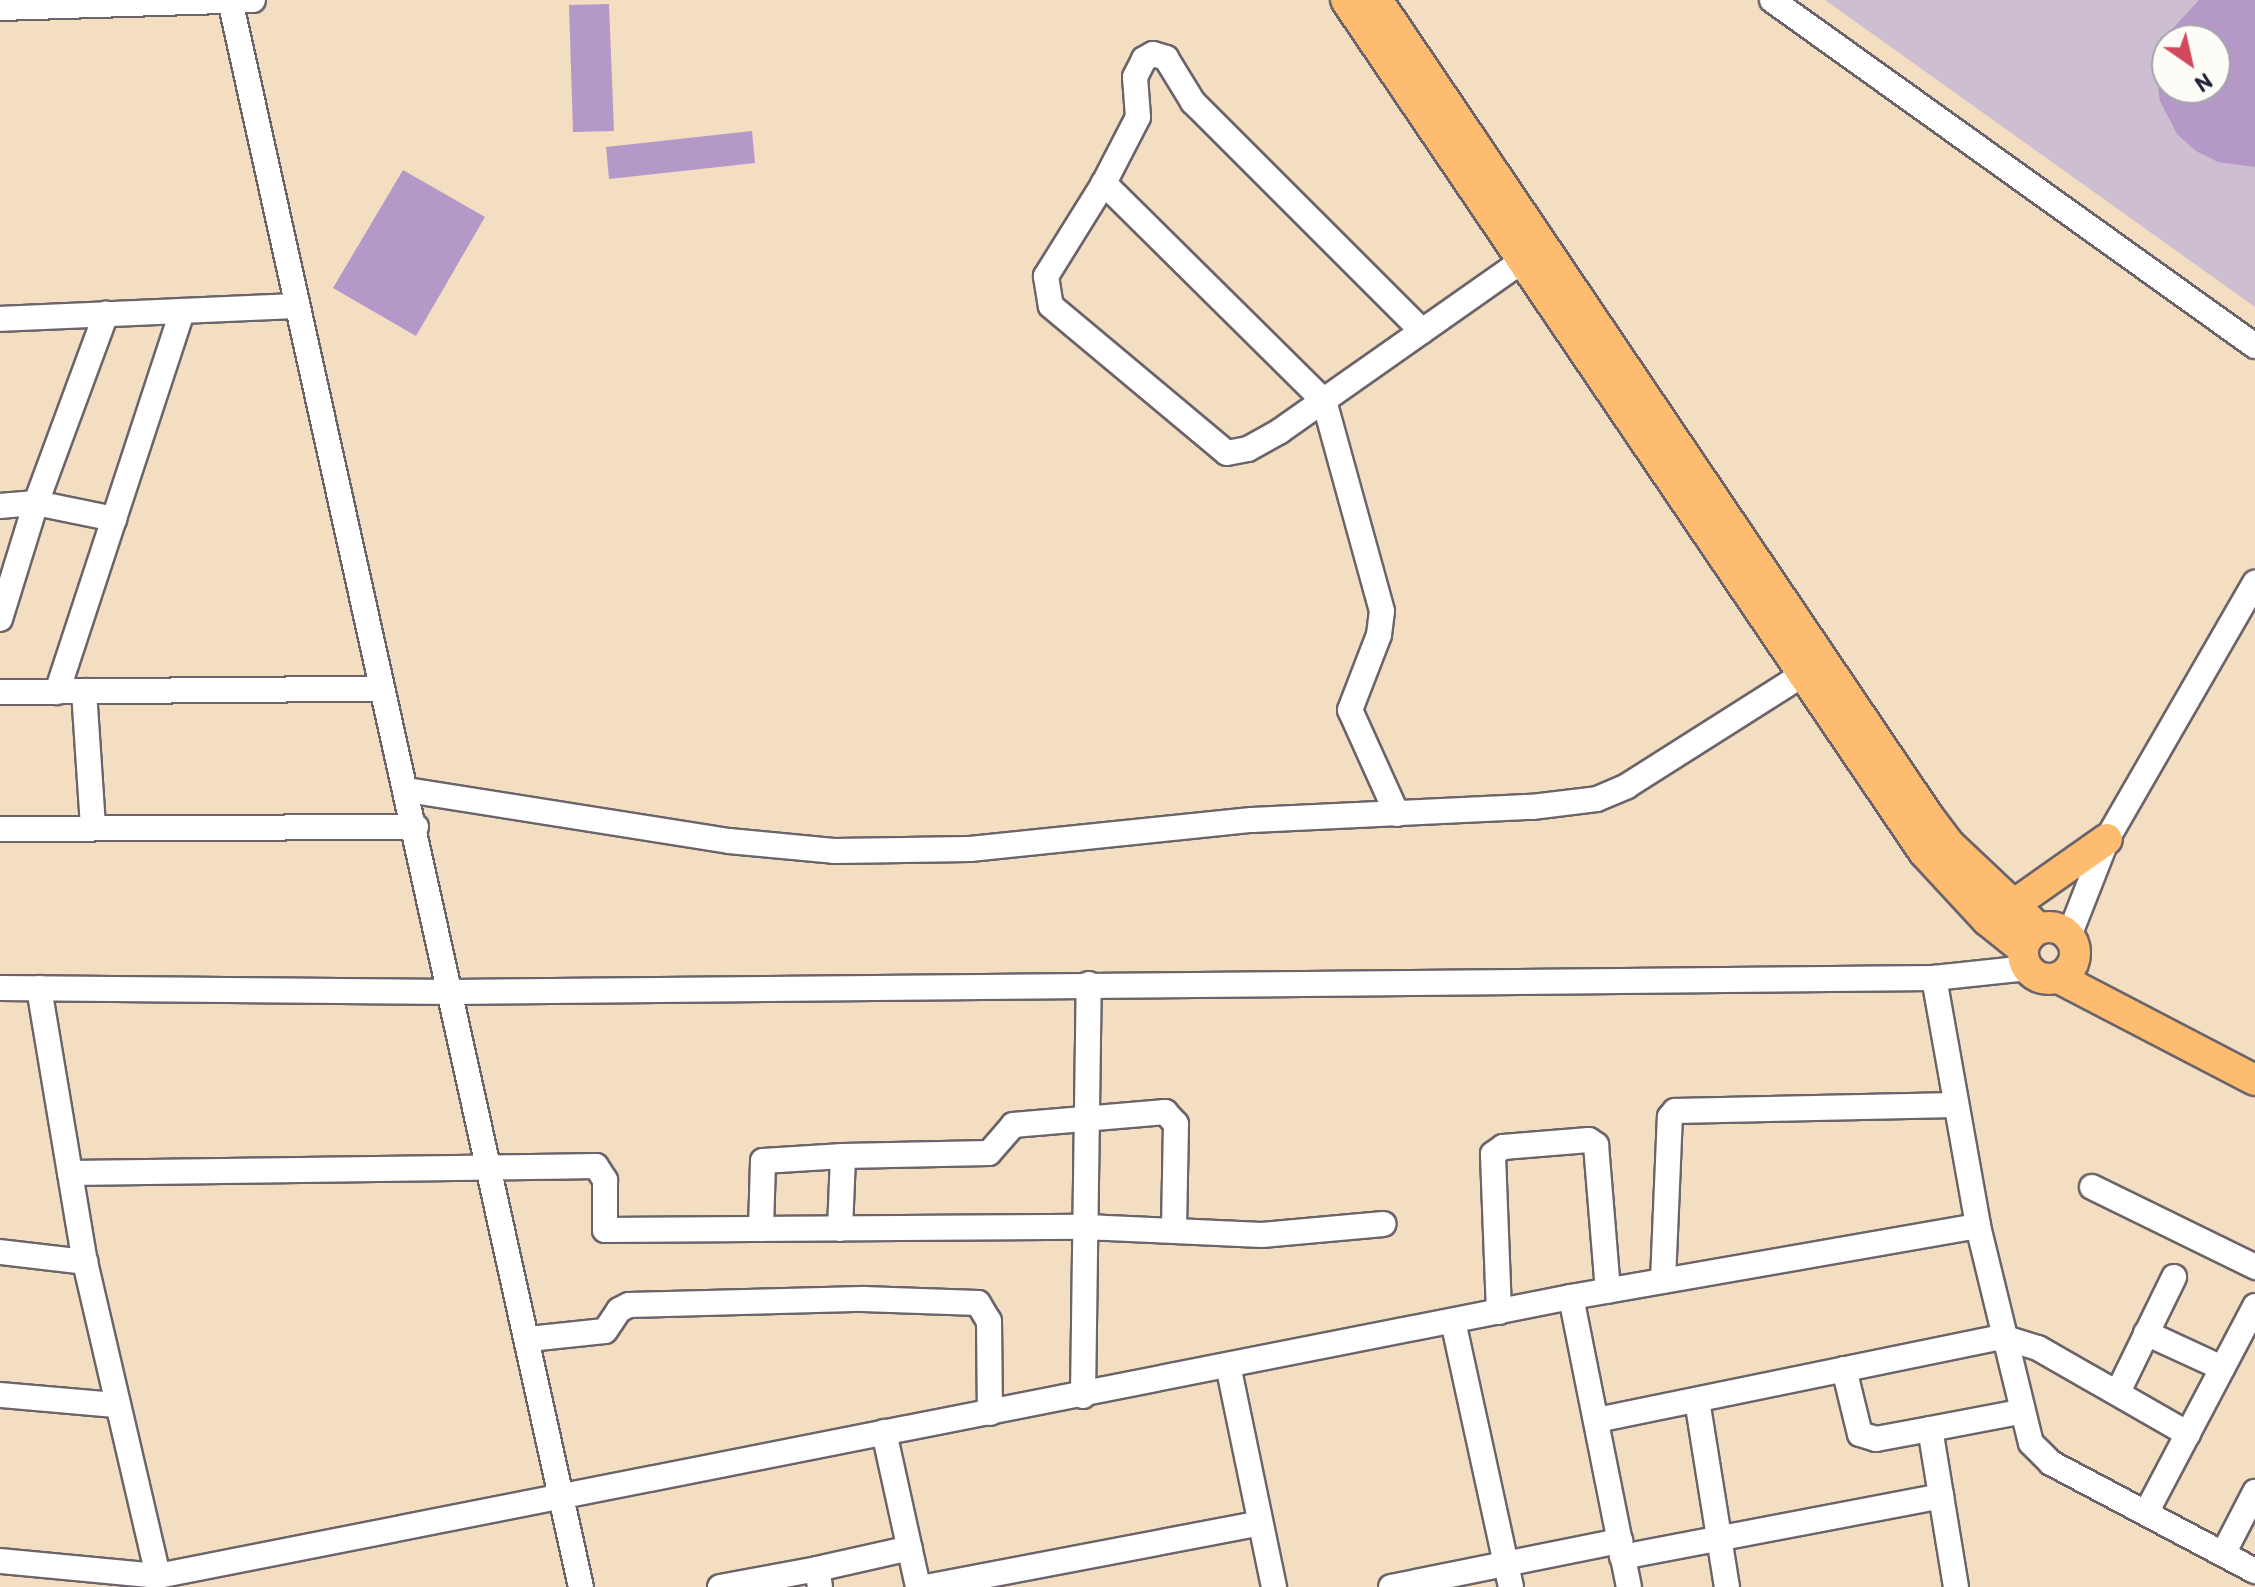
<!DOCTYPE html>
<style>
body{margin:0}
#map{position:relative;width:2255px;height:1587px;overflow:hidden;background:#f3dec2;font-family:Itim,sans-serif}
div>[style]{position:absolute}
.industrial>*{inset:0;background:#cdbed2}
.building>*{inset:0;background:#b398c8}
.roads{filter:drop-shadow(2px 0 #6b646a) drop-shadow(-2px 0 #6b646a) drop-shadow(0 2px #6b646a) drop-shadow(0 -2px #6b646a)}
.minor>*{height:24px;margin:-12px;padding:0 12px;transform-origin:12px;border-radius:12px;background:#fff}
.major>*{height:30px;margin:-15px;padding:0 15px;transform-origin:15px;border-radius:15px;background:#febc70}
.major>.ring{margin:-15px;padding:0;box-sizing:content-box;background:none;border:30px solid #febc70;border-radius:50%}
span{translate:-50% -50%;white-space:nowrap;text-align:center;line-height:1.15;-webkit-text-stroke:8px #fdfcf7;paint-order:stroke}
.north{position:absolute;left:2151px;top:24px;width:80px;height:80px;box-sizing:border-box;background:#fdfcf7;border:2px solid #a5a5ac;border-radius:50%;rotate:146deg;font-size:22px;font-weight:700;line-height:32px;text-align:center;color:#22223b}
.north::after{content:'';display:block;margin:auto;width:28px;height:36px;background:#d1495b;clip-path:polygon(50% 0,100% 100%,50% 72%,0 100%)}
</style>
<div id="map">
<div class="industrial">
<i style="clip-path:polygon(evenodd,1825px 0,2255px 0,2255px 307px,1825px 0,2167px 40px,2215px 40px,2215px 88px,2167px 88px,2167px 40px)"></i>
</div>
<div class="building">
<i style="clip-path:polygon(2199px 0,2255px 0,2255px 167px,2218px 162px,2196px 151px,2177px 134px,2160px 101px,2158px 88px,2215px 88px,2215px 40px,2162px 40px)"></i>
<i style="clip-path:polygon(609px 4px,614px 131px,573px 132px,569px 5px)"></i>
<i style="clip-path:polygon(752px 131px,755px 163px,609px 179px,606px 147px)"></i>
<i style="clip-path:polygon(403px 170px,485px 217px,416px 336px,333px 288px)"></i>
</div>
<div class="roads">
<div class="minor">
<i style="left:230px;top:0;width:1625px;rotate:77.53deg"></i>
<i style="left:1772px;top:0;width:594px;rotate:35.62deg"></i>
<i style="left:0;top:8px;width:253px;rotate:-1.8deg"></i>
<i style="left:1104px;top:183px;width:110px;rotate:121.9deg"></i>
<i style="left:1046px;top:276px;width:30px;rotate:81deg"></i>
<i style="left:1051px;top:306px;width:229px;rotate:39.9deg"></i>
<i style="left:1227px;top:453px;width:21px;rotate:-11deg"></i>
<i style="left:1248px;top:449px;width:37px;rotate:-29deg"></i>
<i style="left:1280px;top:431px;width:312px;rotate:-35.1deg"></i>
<i style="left:0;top:319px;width:295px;rotate:-2.5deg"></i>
<i style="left:0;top:506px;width:36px;rotate:-5deg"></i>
<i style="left:36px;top:503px;width:80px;rotate:11.6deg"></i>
<i style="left:0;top:619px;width:121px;rotate:-72.8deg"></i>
<i style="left:36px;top:503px;width:202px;rotate:-69.7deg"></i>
<i style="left:84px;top:691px;width:137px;rotate:86.2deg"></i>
<i style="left:0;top:692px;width:381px;rotate:-0.5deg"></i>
<i style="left:57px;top:692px;width:401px;rotate:-71.8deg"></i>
<i style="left:407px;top:790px;width:326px;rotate:9deg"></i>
<i style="left:729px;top:841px;width:105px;rotate:5.4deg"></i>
<i style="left:834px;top:851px;width:136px;rotate:-0.8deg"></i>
<i style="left:970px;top:849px;width:283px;rotate:-5.9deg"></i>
<i style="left:1252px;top:820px;width:280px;rotate:-2.7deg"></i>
<i style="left:1532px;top:807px;width:65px;rotate:-7deg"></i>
<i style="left:1597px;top:799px;width:33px;rotate:-23deg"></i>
<i style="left:1627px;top:786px;width:224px;rotate:-32.4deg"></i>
<i style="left:1397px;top:814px;width:114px;rotate:-114.3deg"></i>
<i style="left:1350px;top:710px;width:80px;rotate:-68.9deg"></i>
<i style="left:1379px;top:635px;width:24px;rotate:-83deg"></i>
<i style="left:1382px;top:611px;width:218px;rotate:-105.4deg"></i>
<i style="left:1324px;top:401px;width:310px;rotate:-135.3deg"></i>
<i style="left:1104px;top:183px;width:74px;rotate:-62.7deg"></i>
<i style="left:1138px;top:117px;width:40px;rotate:-94.3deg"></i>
<i style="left:1135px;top:77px;width:20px;rotate:-63deg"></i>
<i style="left:1144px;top:59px;width:10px;rotate:-29deg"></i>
<i style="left:1153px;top:54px;width:14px;rotate:17deg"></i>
<i style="left:1166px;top:58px;width:52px;rotate:58.5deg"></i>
<i style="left:1193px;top:102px;width:324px;rotate:45deg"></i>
<i style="left:0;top:829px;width:416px;rotate:-0.3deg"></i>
<i style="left:2069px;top:936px;width:104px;rotate:-68.6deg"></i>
<i style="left:2107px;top:839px;width:296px;rotate:-60deg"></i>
<i style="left:1934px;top:978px;width:252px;rotate:79.9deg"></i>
<i style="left:1978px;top:1226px;width:223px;rotate:76.3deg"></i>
<i style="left:2031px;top:1443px;width:28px;rotate:45deg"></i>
<i style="left:2051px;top:1463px;width:231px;rotate:27.9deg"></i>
<i style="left:0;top:988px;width:453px;rotate:0.5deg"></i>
<i style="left:453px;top:992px;width:1481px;rotate:-0.54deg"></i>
<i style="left:1934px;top:978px;width:94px;rotate:-6.1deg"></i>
<i style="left:39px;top:988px;width:278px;rotate:80.5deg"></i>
<i style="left:85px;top:1262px;width:322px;rotate:76.9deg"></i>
<i style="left:70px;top:1173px;width:526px;rotate:-0.76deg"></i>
<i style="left:596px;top:1166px;width:17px;rotate:57deg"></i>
<i style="left:605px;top:1180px;width:50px;rotate:90deg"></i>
<i style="left:605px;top:1230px;width:480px;rotate:-0.4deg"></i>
<i style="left:1085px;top:1227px;width:177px;rotate:2.6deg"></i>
<i style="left:1262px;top:1235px;width:122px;rotate:-5.2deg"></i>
<i style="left:2092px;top:1187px;width:182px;rotate:26.1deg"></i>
<i style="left:761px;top:1229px;width:68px;rotate:-88.3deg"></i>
<i style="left:763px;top:1161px;width:80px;rotate:-3.6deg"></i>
<i style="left:840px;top:1229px;width:73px;rotate:-87.6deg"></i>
<i style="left:843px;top:1156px;width:146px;rotate:-1.2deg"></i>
<i style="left:989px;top:1153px;width:37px;rotate:-49deg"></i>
<i style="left:1013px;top:1125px;width:153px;rotate:-4.9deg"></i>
<i style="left:1165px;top:1112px;width:16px;rotate:47deg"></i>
<i style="left:1176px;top:1124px;width:105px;rotate:91.1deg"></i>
<i style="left:0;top:1252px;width:86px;rotate:6.7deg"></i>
<i style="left:1663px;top:1281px;width:164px;rotate:-87.6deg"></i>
<i style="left:1670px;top:1117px;width:8px;rotate:-50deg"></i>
<i style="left:1675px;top:1111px;width:281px;rotate:-1.2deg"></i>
<i style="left:1571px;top:1297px;width:296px;rotate:78.7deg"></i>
<i style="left:1499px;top:1312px;width:158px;rotate:-92.2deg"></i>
<i style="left:1493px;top:1154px;width:12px;rotate:-35deg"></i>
<i style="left:1503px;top:1147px;width:86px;rotate:-4.7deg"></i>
<i style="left:1589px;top:1140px;width:9px;rotate:36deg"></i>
<i style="left:1596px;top:1145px;width:146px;rotate:85.3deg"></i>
<i style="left:1453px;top:1321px;width:272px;rotate:77.7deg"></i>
<i style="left:2146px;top:1333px;width:84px;rotate:24.7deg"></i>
<i style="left:529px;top:1339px;width:76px;rotate:-6deg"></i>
<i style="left:605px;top:1331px;width:25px;rotate:-56deg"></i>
<i style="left:619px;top:1310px;width:11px;rotate:-27deg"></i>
<i style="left:629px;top:1305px;width:234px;rotate:-1.5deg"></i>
<i style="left:863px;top:1299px;width:115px;rotate:2deg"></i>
<i style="left:978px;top:1303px;width:21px;rotate:59deg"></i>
<i style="left:989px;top:1321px;width:92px;rotate:89.4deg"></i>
<i style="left:1228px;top:1365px;width:227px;rotate:78.3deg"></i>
<i style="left:1844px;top:1369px;width:67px;rotate:76.2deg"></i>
<i style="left:1860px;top:1434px;width:17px;rotate:17deg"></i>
<i style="left:1876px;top:1439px;width:55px;rotate:-10.5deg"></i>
<i style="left:2118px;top:1392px;width:128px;rotate:-64deg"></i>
<i style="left:0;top:1395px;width:115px;rotate:5deg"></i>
<i style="left:1083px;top:1396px;width:412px;rotate:-89.2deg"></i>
<i style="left:1697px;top:1400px;width:189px;rotate:80.9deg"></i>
<i style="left:1597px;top:1420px;width:413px;rotate:-11.6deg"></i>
<i style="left:2002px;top:1337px;width:38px;rotate:17deg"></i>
<i style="left:2038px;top:1348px;width:173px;rotate:29.8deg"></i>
<i style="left:884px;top:1432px;width:159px;rotate:77.6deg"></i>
<i style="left:2146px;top:1513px;width:234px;rotate:-62.2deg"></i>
<i style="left:2223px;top:1554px;width:70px;rotate:-62.7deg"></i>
<i style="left:1622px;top:1557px;width:325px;rotate:-10.8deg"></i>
<i style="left:0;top:1561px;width:159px;rotate:5.4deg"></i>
<i style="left:158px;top:1576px;width:1440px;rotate:-11.17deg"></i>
<i style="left:1571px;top:1297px;width:413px;rotate:-9.9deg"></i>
<i style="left:720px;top:1587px;width:99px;rotate:-10.5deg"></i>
<i style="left:820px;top:1587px;width:18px;rotate:-99deg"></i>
<i style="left:817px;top:1569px;width:95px;rotate:-12.7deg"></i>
<i style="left:926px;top:1587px;width:340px;rotate:-10.8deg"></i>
<i style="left:1391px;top:1587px;width:234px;rotate:-11.4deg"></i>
<i style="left:1956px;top:1587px;width:160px;rotate:-99.3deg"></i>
<i style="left:1930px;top:1429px;width:91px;rotate:-10.8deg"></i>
</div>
<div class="major">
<i style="left:1346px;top:0;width:1030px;rotate:55.85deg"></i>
<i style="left:1924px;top:852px;width:93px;rotate:47.2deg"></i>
<i style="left:1987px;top:920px;width:46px;rotate:38.9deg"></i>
<i style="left:1377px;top:0;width:985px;rotate:55.97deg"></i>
<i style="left:1928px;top:816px;width:36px;rotate:53deg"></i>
<i style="left:1950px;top:845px;width:122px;rotate:43.3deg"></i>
<i style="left:2012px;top:906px;width:116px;rotate:-35.2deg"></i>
<i class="ring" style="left:2023px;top:927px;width:22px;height:22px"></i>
<i style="left:2059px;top:978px;width:221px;rotate:27.5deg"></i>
</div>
</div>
<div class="north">N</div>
</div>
